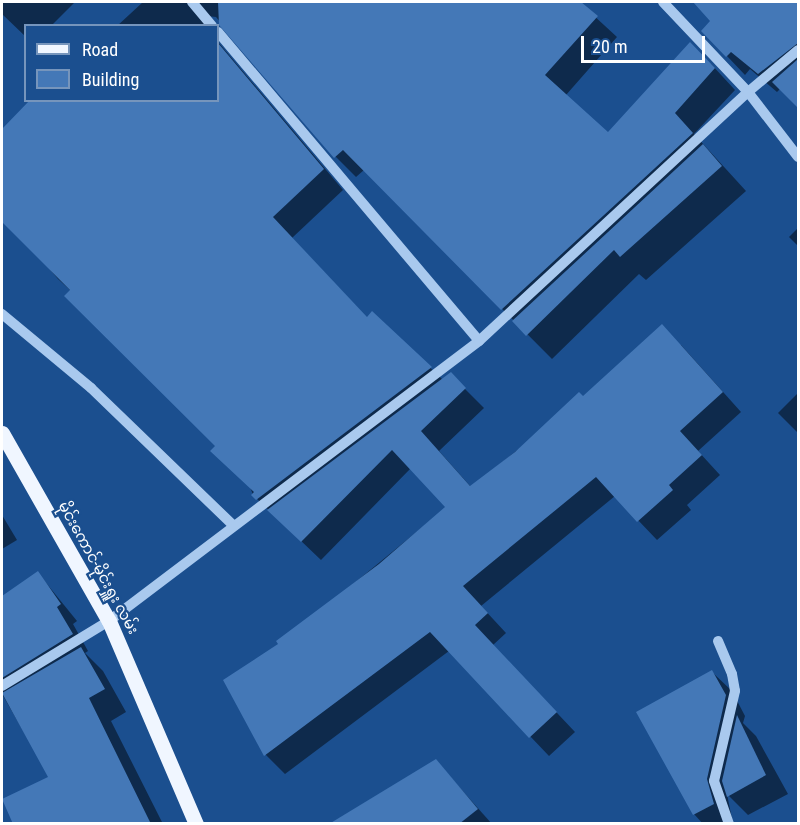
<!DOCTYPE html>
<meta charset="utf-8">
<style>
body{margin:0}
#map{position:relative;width:800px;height:825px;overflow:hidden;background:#1b4f8f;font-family:"Roboto Condensed","Noto Sans Myanmar",sans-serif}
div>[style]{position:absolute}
.shadow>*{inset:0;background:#0007}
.building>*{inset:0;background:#4478b7}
.minor>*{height:10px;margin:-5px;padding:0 5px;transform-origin:5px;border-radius:5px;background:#a9c9ee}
.major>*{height:15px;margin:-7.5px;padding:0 7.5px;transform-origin:7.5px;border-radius:7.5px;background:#f0f6ff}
span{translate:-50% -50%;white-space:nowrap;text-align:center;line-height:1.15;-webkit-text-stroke:4.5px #1b4f8f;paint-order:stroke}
.street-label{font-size:15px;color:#fff}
.frame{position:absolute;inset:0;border:3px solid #fff;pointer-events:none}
.legend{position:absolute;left:24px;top:24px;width:195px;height:78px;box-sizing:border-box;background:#1b4f8f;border:2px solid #7695bc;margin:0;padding:8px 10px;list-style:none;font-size:18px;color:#fff}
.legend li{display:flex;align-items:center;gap:12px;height:30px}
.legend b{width:30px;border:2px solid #7695bc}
.scale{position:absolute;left:581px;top:36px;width:124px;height:27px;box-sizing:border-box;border:3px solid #fff;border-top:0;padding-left:8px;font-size:18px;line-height:21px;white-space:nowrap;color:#fff;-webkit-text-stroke:4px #1b4f8f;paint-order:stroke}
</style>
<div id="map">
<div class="shadow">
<i style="clip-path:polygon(2px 2px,75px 2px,51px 26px,26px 26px,26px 37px,2px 14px)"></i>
<i style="clip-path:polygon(143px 2px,579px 2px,617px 37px,566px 95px,608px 134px,711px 64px,735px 90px,694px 134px,746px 191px,646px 280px,639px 274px,552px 359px,364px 170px,356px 177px,336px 157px,216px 17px,207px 16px,206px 26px,117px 26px)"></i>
<i style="clip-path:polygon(695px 2px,798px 2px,798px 106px,781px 88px,777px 92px,750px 69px,745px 75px,727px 56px,703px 31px,712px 21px)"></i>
<i style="clip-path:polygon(218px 42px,343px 190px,292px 238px,367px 318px,373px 313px,443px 380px,450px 374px,484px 408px,439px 451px,471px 487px,583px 398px,681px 345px,741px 412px,698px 451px,720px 475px,687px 505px,691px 510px,657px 540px,615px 496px,481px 606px,506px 633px,493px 645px,575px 732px,549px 756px,449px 651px,285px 774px,266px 755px,225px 681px,280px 644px,447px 507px,411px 468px,321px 560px,253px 495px,233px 440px,58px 279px,2px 213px,2px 131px,32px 100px,218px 100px)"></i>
<i style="clip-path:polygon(798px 228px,798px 246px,789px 237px)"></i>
<i style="clip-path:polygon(798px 393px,798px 433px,778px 413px)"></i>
<i style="clip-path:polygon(2px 515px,17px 540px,2px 549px)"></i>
<i style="clip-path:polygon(38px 573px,77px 621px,73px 624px,88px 651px,85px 653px,103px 671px,126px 712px,111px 721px,163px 824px,15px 824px,50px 777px,2px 694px,2px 598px)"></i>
<i style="clip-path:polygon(712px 672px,732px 691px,745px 716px,743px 723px,756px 736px,788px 794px,748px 815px,727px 794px,733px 824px,703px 824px,694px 814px,638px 713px)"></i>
<i style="clip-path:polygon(436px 761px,492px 824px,332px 824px)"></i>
</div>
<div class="building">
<i style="clip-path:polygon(218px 2px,581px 2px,598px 16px,545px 75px,608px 132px,690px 42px,715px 68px,675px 113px,693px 133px,501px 310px,343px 150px,334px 158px,219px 25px)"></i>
<i style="clip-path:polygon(693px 2px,798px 2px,798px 43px,758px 74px,731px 52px,726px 57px,701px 31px,710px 21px)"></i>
<i style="clip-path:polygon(218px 43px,324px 169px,273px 217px,367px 317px,372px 311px,432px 367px,256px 500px,251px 495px,254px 492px,210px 451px,215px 446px,64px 296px,70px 290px,2px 222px,2px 129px,30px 100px,218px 100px)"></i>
<i style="clip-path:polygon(798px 59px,798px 108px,772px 82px)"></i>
<i style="clip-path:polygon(703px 144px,722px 166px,620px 257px,614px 250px,526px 336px,512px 321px)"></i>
<i style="clip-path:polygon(662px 324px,723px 392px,680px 431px,702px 455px,669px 485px,673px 490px,637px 522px,596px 477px,463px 586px,488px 613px,475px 625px,557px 712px,529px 738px,430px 632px,264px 756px,223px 680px,278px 644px,276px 641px,379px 564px,445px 507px,392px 450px,301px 542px,267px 510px,451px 372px,466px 388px,421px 431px,470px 486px,515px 452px,579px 392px,583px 396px)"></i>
<i style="clip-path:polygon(38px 571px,61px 604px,57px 607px,73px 634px,2px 678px,2px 596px)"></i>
<i style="clip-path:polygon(81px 647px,105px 689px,89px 698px,151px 824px,13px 824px,2px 799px,48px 777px,2px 693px)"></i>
<i style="clip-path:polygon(712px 670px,726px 695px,707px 779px,714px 804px,693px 815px,636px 712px)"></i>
<i style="clip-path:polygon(737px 715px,766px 775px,727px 797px,722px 781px)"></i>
<i style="clip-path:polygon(436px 759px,478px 809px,459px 824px,329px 824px)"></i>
</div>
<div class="minor">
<i style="left:192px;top:2px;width:31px;rotate:50deg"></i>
<i style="left:663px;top:2px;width:124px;rotate:46.6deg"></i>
<i style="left:748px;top:92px;width:82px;rotate:52.4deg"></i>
<i style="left:218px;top:32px;width:404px;rotate:49.8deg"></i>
<i style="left:2px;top:314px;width:116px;rotate:39.7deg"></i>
<i style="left:91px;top:388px;width:196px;rotate:44deg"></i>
<i style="left:718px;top:641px;width:36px;rotate:67deg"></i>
<i style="left:732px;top:674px;width:17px;rotate:80deg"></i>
<i style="left:735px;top:691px;width:92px;rotate:103.1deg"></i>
<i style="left:714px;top:781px;width:46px;rotate:70.8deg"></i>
<i style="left:2px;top:686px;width:125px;rotate:-31.3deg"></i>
<i style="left:109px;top:621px;width:464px;rotate:-37.1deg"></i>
<i style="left:479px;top:341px;width:367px;rotate:-42.8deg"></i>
<i style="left:748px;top:92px;width:65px;rotate:-40deg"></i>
</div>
<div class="major">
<i style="left:2px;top:433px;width:216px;rotate:60.4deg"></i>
<i style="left:109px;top:621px;width:221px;rotate:66.8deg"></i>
</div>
<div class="street-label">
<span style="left:98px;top:568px;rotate:61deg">မိုင်းကောင်-မိုင်းရှူး လမ်း</span>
</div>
<div class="frame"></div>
<ul class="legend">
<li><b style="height:8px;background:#f0f6ff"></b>Road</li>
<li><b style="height:16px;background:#4478b7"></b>Building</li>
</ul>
<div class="scale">20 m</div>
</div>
